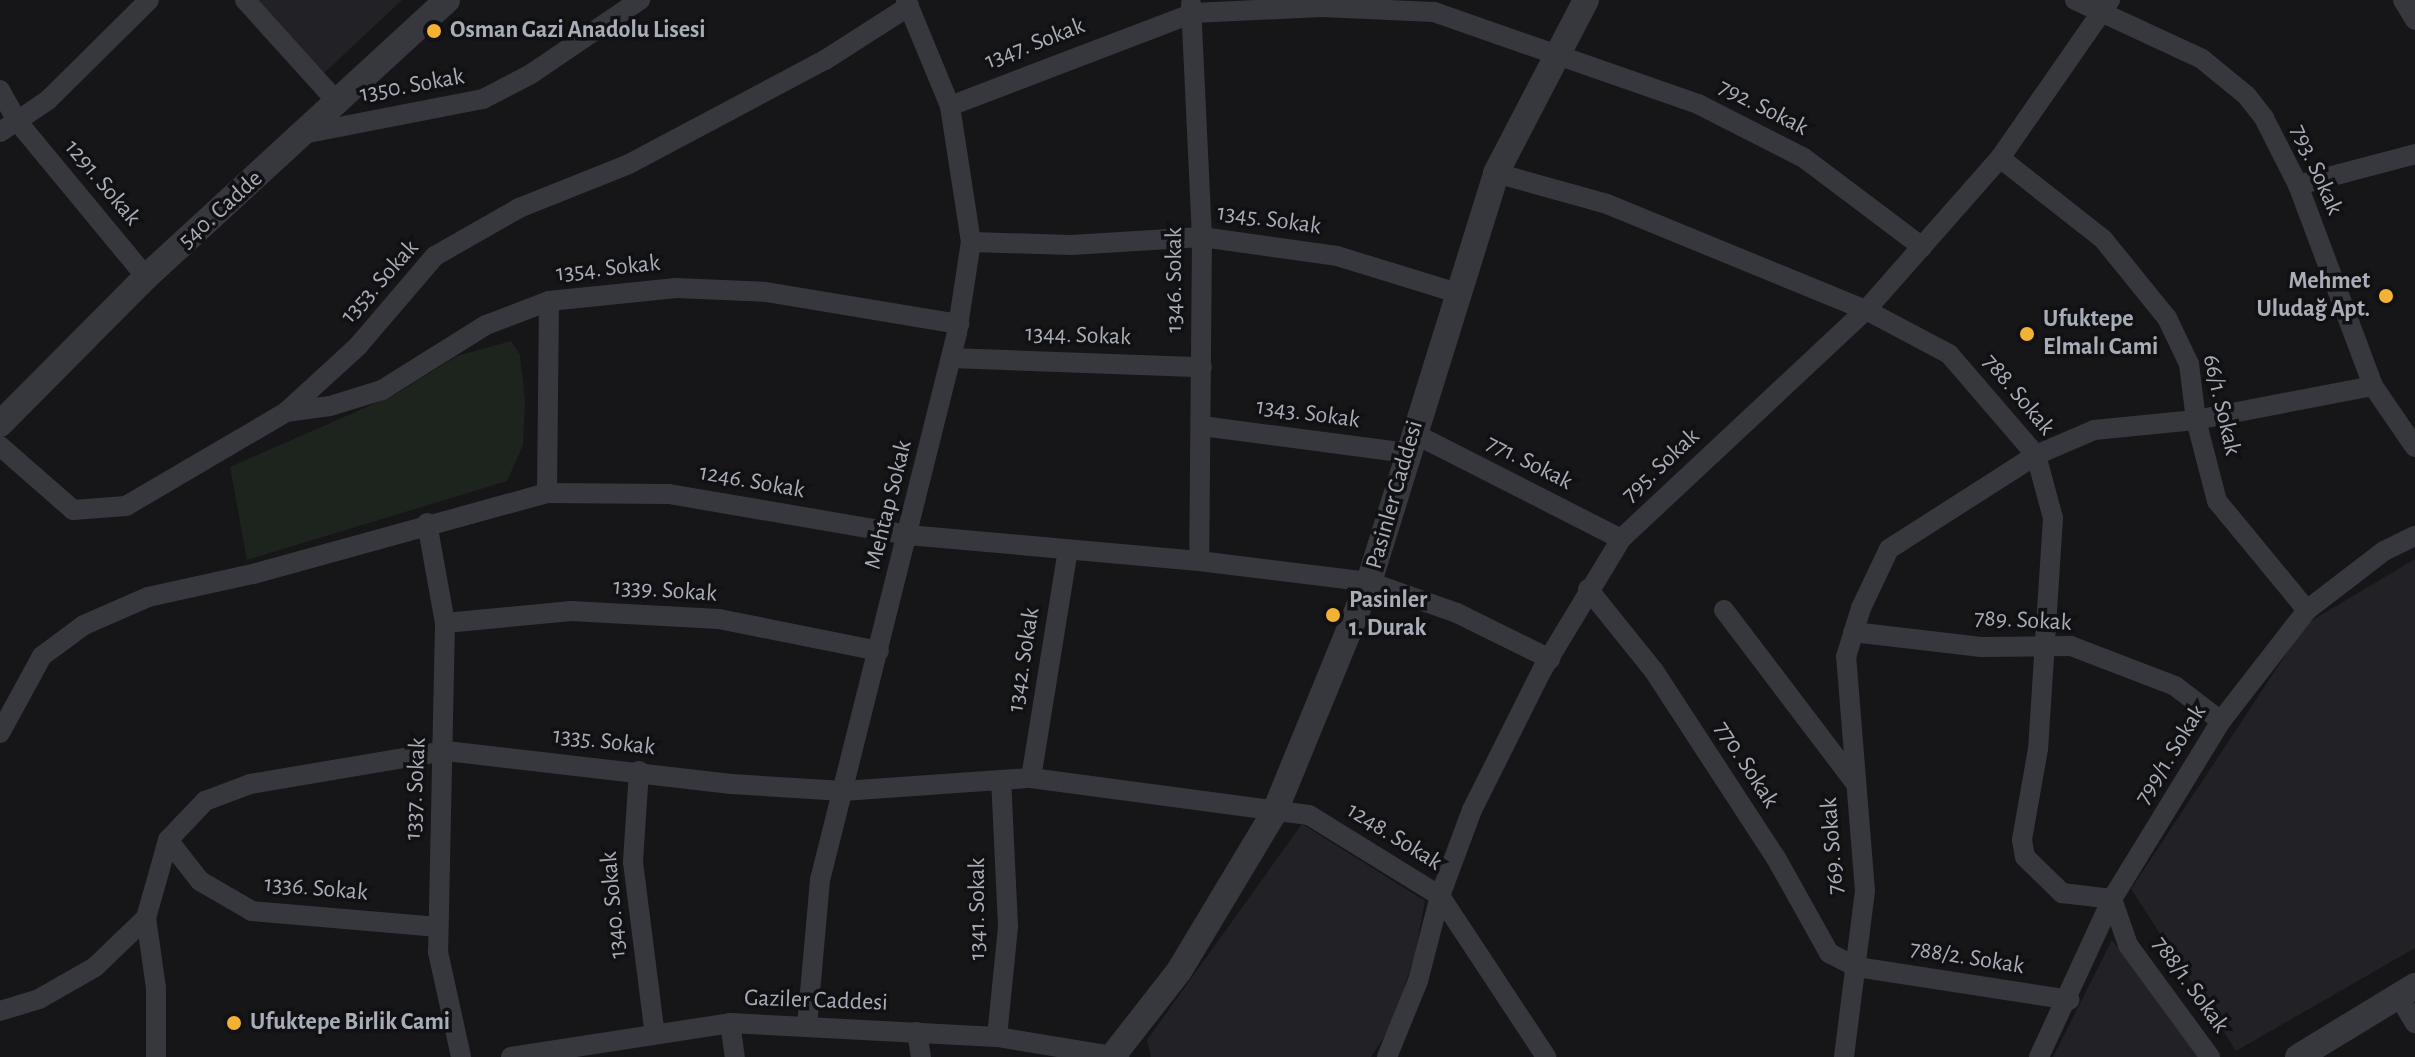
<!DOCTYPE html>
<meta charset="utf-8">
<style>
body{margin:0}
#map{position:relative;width:2415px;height:1057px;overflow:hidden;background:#161619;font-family:"Alegreya Sans",sans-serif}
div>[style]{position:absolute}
.built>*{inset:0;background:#222226}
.green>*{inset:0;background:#1c241d}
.minor>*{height:20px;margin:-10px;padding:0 10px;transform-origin:10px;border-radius:10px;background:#37383e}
.tertiary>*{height:26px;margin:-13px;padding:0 13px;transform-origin:13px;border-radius:13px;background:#37383e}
.dots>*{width:22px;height:22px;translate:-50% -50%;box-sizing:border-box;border:4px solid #111114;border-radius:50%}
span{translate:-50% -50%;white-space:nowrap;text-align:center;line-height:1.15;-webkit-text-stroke:7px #111114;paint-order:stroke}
.poi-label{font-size:24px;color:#a8adb8;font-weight:700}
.left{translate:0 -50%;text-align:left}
.right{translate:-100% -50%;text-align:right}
.street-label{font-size:24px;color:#a8adb8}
</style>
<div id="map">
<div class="built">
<i style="clip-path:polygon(250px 0,402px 0,321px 76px)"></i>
<i style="clip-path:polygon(2415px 559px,2415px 948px,2236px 1051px,2131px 889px,2306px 624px)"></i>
<i style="clip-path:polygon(1302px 824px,1425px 901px,1415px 954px,1393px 1023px,1371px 1057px,1151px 1057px,1147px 1040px)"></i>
<i style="clip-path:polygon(2112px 940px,2200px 1057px,2053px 1057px)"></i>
</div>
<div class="green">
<i style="clip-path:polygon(511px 341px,520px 355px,525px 401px,523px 445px,507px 481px,247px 560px,230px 467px,394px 395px,457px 356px)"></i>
</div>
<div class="minor">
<i style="left:245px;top:0;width:140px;rotate:47.9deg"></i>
<i style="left:2075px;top:0;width:140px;rotate:24.9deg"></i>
<i style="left:2202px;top:59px;width:58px;rotate:39.4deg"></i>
<i style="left:2247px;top:96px;width:28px;rotate:52deg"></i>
<i style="left:2264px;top:118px;width:75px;rotate:63.1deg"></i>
<i style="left:2298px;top:185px;width:215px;rotate:69.5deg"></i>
<i style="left:2373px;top:386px;width:74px;rotate:55.5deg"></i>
<i style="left:2403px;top:0;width:23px;rotate:59deg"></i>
<i style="left:1191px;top:4px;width:233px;rotate:87.3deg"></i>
<i style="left:1202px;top:237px;width:324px;rotate:90.5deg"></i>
<i style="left:0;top:90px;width:35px;rotate:61deg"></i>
<i style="left:17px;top:121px;width:37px;rotate:-34deg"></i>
<i style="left:48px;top:100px;width:142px;rotate:-44.7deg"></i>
<i style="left:950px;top:106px;width:260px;rotate:-20.9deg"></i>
<i style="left:1193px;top:13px;width:129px;rotate:-2.7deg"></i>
<i style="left:1322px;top:7px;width:112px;rotate:2.6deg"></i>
<i style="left:1434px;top:12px;width:280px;rotate:19.2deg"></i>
<i style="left:1698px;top:104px;width:119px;rotate:27deg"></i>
<i style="left:1804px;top:158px;width:148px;rotate:37deg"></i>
<i style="left:0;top:132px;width:20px;rotate:-33deg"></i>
<i style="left:17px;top:121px;width:202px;rotate:50.4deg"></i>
<i style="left:308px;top:133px;width:178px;rotate:-11deg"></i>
<i style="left:483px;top:99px;width:54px;rotate:-27.5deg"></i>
<i style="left:531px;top:74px;width:132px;rotate:-34.2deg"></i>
<i style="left:2000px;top:158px;width:131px;rotate:38.2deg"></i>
<i style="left:2103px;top:239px;width:102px;rotate:51deg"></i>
<i style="left:2167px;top:318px;width:51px;rotate:64.4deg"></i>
<i style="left:2189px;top:364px;width:56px;rotate:82.9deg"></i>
<i style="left:2196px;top:420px;width:84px;rotate:75.5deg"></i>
<i style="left:2217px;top:501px;width:141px;rotate:50.5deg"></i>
<i style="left:1496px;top:173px;width:115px;rotate:15.6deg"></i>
<i style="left:1607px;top:204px;width:280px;rotate:22.3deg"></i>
<i style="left:1866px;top:310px;width:94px;rotate:27.9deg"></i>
<i style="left:1949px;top:354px;width:133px;rotate:49.3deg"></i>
<i style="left:2036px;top:455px;width:65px;rotate:74.9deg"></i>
<i style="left:2053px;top:518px;width:231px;rotate:93.7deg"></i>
<i style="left:2038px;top:749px;width:92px;rotate:100deg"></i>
<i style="left:2022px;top:840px;width:17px;rotate:80deg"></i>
<i style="left:2025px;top:857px;width:52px;rotate:44.2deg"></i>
<i style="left:2062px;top:893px;width:50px;rotate:6.8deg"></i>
<i style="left:2112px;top:899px;width:49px;rotate:70.8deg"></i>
<i style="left:2128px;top:945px;width:139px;rotate:53.8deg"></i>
<i style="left:2298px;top:185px;width:121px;rotate:-14.8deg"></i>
<i style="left:971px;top:242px;width:100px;rotate:1.7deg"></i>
<i style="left:1071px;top:245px;width:131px;rotate:-3.5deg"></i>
<i style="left:1202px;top:237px;width:136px;rotate:8deg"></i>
<i style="left:1337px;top:256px;width:126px;rotate:17.1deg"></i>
<i style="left:951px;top:358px;width:251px;rotate:2.1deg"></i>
<i style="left:286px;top:412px;width:44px;rotate:-7.8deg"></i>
<i style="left:330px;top:406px;width:54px;rotate:-17.1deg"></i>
<i style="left:382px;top:390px;width:123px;rotate:-32deg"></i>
<i style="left:486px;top:325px;width:67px;rotate:-20.9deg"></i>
<i style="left:549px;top:301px;width:128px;rotate:-5.8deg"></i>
<i style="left:676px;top:288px;width:90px;rotate:2.5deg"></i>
<i style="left:766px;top:292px;width:196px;rotate:9.4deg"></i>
<i style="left:1202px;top:426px;width:207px;rotate:7.5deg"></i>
<i style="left:1413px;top:433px;width:233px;rotate:27deg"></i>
<i style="left:0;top:446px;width:97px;rotate:41.2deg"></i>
<i style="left:73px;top:510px;width:53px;rotate:-4.3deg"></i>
<i style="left:126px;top:506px;width:186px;rotate:-30.4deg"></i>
<i style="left:286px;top:412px;width:98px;rotate:-42.5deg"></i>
<i style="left:358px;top:346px;width:118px;rotate:-49.5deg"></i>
<i style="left:435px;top:256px;width:97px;rotate:-29.7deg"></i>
<i style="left:519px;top:208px;width:118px;rotate:-21.8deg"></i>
<i style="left:629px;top:164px;width:222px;rotate:-28deg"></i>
<i style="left:825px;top:60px;width:100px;rotate:-32.7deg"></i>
<i style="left:547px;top:493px;width:192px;rotate:-89.4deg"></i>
<i style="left:427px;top:523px;width:102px;rotate:79.8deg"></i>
<i style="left:445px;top:623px;width:329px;rotate:91.2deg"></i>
<i style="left:438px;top:952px;width:107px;rotate:77.6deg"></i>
<i style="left:1588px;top:589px;width:105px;rotate:51.2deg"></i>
<i style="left:1654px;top:671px;width:223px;rotate:56.9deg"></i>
<i style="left:1776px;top:858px;width:109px;rotate:60.8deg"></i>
<i style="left:1829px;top:953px;width:31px;rotate:27deg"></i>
<i style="left:1857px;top:967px;width:215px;rotate:8.8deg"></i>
<i style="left:1724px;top:610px;width:215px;rotate:52.8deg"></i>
<i style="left:445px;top:623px;width:127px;rotate:-5.4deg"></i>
<i style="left:571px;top:611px;width:148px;rotate:3.1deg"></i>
<i style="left:719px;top:619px;width:163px;rotate:11.3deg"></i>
<i style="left:1853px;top:632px;width:129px;rotate:6.7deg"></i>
<i style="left:1981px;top:647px;width:90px;rotate:-0.6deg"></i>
<i style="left:2071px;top:646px;width:111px;rotate:21deg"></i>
<i style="left:2175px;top:686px;width:58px;rotate:37.3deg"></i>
<i style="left:0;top:733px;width:88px;rotate:-61.4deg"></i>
<i style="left:42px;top:656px;width:52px;rotate:-36.4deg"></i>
<i style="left:84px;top:625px;width:70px;rotate:-23.6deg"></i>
<i style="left:148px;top:597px;width:107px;rotate:-12.4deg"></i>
<i style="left:253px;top:574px;width:305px;rotate:-15.4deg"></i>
<i style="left:547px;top:493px;width:122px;rotate:0.5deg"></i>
<i style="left:669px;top:494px;width:242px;rotate:9.7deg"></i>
<i style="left:908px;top:535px;width:292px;rotate:5.1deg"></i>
<i style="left:1199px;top:561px;width:171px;rotate:7deg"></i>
<i style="left:1369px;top:582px;width:93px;rotate:19.4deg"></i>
<i style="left:1457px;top:613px;width:104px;rotate:26.3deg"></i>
<i style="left:639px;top:771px;width:91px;rotate:93.8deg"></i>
<i style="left:633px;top:862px;width:174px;rotate:82.8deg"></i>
<i style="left:1031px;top:778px;width:231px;rotate:-80.8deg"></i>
<i style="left:168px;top:840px;width:52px;rotate:52deg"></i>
<i style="left:200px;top:881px;width:60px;rotate:30deg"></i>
<i style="left:252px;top:911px;width:187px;rotate:4.9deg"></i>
<i style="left:2398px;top:995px;width:33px;rotate:59deg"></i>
<i style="left:0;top:1011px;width:41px;rotate:-17.1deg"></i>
<i style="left:39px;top:999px;width:64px;rotate:-29.7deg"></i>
<i style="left:95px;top:967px;width:71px;rotate:-43.9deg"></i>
<i style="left:730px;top:1023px;width:34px;rotate:82deg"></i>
<i style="left:807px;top:1026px;width:147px;rotate:-84.9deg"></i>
<i style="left:820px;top:880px;width:564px;rotate:-75.94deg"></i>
<i style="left:957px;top:333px;width:92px;rotate:-81.3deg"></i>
<i style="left:971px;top:242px;width:138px;rotate:-98.8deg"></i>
<i style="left:950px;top:106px;width:115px;rotate:-112.5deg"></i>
<i style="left:917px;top:1032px;width:25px;rotate:81deg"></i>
<i style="left:997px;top:1037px;width:112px;rotate:-84.3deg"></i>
<i style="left:1008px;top:926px;width:146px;rotate:-92.7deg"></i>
<i style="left:156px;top:1057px;width:69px;rotate:-90deg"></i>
<i style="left:156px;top:988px;width:71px;rotate:-98.1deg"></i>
<i style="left:146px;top:918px;width:81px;rotate:-74.2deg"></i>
<i style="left:168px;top:840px;width:54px;rotate:-46.5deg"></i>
<i style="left:205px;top:801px;width:48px;rotate:-20.7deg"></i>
<i style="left:250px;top:784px;width:199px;rotate:-9.6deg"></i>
<i style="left:446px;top:751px;width:287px;rotate:6.6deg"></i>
<i style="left:731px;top:784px;width:112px;rotate:3.6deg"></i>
<i style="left:843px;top:791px;width:188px;rotate:-4deg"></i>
<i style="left:1031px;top:778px;width:280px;rotate:7.6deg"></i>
<i style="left:1309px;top:815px;width:154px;rotate:31.7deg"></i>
<i style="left:1440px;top:896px;width:193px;rotate:56.6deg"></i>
<i style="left:511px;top:1057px;width:222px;rotate:-8.8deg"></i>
<i style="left:730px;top:1023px;width:267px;rotate:3deg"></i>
<i style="left:997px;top:1037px;width:124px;rotate:9.3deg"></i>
<i style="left:1387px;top:1057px;width:82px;rotate:-67.8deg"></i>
<i style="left:1418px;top:981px;width:88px;rotate:-75.5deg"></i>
<i style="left:1440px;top:896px;width:92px;rotate:-69.6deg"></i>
<i style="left:1472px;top:810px;width:157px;rotate:-63.4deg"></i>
<i style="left:1542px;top:670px;width:153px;rotate:-58.9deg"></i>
<i style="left:1621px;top:539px;width:335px;rotate:-43.1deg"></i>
<i style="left:1866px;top:310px;width:203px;rotate:-48.6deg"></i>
<i style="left:2000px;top:158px;width:193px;rotate:-55.2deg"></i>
<i style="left:1844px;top:1057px;width:167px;rotate:-82.8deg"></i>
<i style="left:1865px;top:891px;width:235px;rotate:-94.6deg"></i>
<i style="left:1846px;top:657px;width:51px;rotate:-73deg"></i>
<i style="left:1861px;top:608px;width:65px;rotate:-64.6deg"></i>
<i style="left:1889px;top:549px;width:174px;rotate:-32.6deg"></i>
<i style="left:2036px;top:455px;width:63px;rotate:-23.3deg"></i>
<i style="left:2094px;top:430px;width:102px;rotate:-5.6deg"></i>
<i style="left:2196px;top:420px;width:180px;rotate:-10.9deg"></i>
<i style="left:2039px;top:1057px;width:174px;rotate:-65.2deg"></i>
<i style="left:2112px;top:899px;width:209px;rotate:-58.5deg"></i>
<i style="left:2221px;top:721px;width:140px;rotate:-52.2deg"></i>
<i style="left:2307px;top:610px;width:97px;rotate:-37.5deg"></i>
<i style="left:2384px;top:551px;width:34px;rotate:-26deg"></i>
</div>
<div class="tertiary">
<i style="left:0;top:424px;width:207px;rotate:-45.2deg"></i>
<i style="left:146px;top:277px;width:409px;rotate:-42.6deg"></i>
<i style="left:1115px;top:1053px;width:104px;rotate:-52deg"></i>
<i style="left:1179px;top:971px;width:187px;rotate:-59deg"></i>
<i style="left:1275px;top:811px;width:248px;rotate:-67.7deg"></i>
<i style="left:1369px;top:582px;width:428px;rotate:-72.7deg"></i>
<i style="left:1496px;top:173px;width:195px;rotate:-62.5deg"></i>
<i style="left:2298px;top:1057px;width:137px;rotate:-31.3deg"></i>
</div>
<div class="dots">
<i style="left:434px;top:31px;background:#f3b234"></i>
<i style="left:2386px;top:296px;background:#f3b234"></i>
<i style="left:2027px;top:334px;background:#f3b234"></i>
<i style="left:1333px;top:615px;background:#f3b234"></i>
<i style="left:234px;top:1023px;background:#f3b234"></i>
</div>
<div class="poi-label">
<span class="left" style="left:450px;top:31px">Osman Gazi Anadolu Lisesi</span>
<span class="right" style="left:2370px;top:296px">Mehmet<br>Uludağ Apt.</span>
<span class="left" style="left:2043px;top:334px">Ufuktepe<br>Elmalı Cami</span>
<span class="left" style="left:1349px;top:615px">Pasinler<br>1. Durak</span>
<span class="left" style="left:250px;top:1023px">Ufuktepe Birlik Cami</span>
</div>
<div class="street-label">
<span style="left:1035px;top:44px;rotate:-21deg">1347. Sokak</span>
<span style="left:412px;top:86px;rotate:-10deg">1350. Sokak</span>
<span style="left:1763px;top:108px;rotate:27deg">792. Sokak</span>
<span style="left:2316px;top:170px;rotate:66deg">793. Sokak</span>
<span style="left:102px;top:183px;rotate:50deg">1291. Sokak</span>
<span style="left:221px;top:210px;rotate:-42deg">540. Cadde</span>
<span style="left:1269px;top:220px;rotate:8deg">1345. Sokak</span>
<span style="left:608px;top:269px;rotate:-6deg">1354. Sokak</span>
<span style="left:1175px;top:280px;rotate:-90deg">1346. Sokak</span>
<span style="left:380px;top:282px;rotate:-48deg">1353. Sokak</span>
<span style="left:1078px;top:336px;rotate:2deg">1344. Sokak</span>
<span style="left:2018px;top:395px;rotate:50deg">788. Sokak</span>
<span style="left:2221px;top:405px;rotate:77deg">66/1. Sokak</span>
<span style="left:1308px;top:414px;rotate:8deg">1343. Sokak</span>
<span style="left:1529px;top:463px;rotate:27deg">771. Sokak</span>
<span style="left:1661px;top:466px;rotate:-43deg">795. Sokak</span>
<span style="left:752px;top:482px;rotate:10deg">1246. Sokak</span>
<span style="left:1395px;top:495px;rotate:-74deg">Pasinler Caddesi</span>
<span style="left:889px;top:505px;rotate:-76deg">Mehtap Sokak</span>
<span style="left:665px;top:591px;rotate:4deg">1339. Sokak</span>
<span style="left:2023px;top:621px;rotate:3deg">789. Sokak</span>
<span style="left:1024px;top:660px;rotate:-81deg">1342. Sokak</span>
<span style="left:604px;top:742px;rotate:7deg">1335. Sokak</span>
<span style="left:2171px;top:755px;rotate:-58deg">799/1. Sokak</span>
<span style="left:1746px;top:765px;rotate:57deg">770. Sokak</span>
<span style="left:416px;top:789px;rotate:-87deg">1337. Sokak</span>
<span style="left:1394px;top:837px;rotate:32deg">1248. Sokak</span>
<span style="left:1833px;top:846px;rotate:-94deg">769. Sokak</span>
<span style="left:316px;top:889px;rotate:5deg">1336. Sokak</span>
<span style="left:614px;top:905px;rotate:-95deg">1340. Sokak</span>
<span style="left:978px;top:909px;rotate:-90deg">1341. Sokak</span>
<span style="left:1967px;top:958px;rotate:9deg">788/2. Sokak</span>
<span style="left:2190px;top:985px;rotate:54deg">788/1. Sokak</span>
<span style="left:816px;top:1001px;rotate:2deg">Gaziler Caddesi</span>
</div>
</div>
